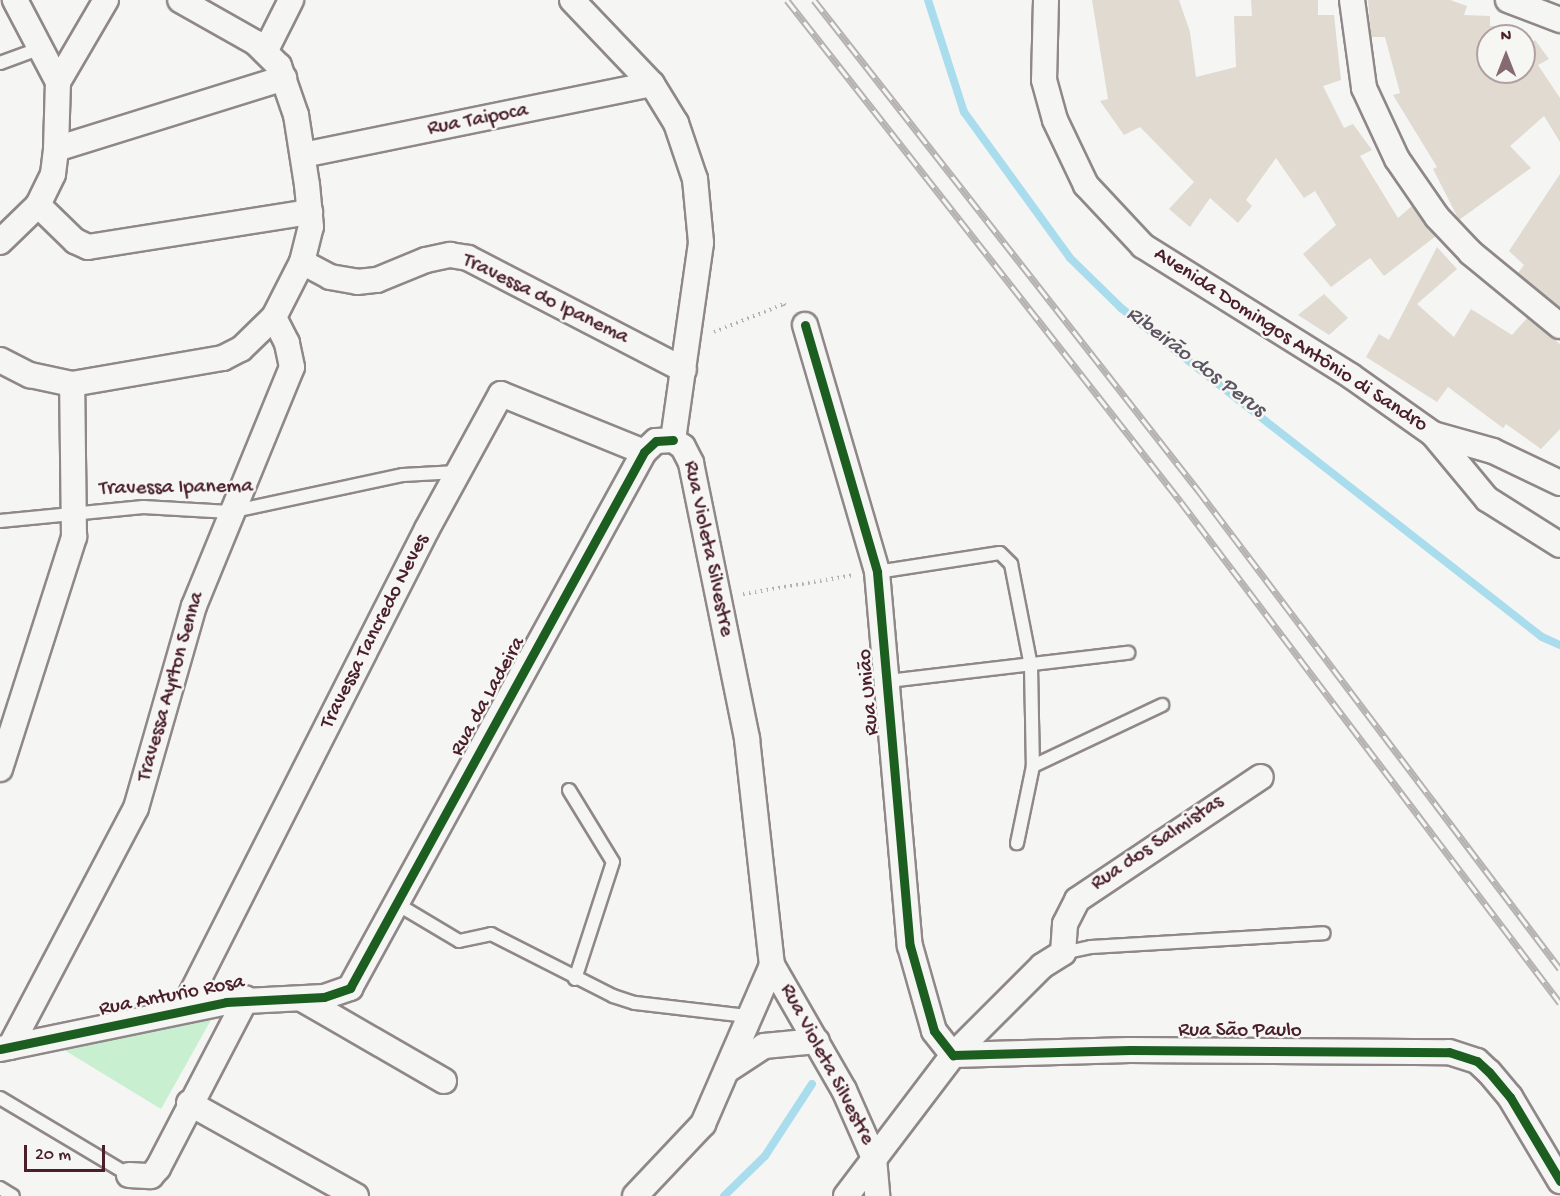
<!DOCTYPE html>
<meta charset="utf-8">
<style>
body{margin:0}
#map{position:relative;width:1560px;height:1196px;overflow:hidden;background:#f5f5f3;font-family:"Gochi Hand",sans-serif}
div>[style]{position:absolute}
.green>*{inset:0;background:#c9efd1}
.stream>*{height:8px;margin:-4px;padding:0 4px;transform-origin:4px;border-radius:4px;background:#a9dded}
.building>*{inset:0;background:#e0dad0}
.path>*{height:4px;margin-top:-2px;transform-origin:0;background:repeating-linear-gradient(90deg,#b6b2b2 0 1.5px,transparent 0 6px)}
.roads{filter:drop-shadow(2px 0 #8f8788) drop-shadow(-2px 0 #8f8788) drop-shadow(0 2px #8f8788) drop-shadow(0 -2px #8f8788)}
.service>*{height:12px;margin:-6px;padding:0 6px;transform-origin:6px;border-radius:6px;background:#f5f5f3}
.minor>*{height:24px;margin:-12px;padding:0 12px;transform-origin:12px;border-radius:12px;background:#f5f5f3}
.rail>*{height:7px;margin-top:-3.5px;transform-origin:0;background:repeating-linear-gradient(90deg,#f6f6f2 0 14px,#b6b2b2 0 28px);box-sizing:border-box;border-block:2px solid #b6b2b2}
.cycleway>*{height:9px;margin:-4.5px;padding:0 4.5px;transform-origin:4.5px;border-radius:4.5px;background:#1b5e20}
span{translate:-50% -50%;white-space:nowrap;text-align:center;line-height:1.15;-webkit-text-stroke:5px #f6f6f2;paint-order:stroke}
.street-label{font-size:21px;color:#4a1f2b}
.water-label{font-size:22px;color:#5d5564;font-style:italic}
.north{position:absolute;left:1476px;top:24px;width:60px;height:60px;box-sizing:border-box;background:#f6f6f2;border:2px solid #b1a0a2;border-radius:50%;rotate:0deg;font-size:16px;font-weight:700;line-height:24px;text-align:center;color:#4a1f2b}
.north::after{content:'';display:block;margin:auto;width:21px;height:27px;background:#866a71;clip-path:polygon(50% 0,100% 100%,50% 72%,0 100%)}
.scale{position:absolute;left:24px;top:1145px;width:81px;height:27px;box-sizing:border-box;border:3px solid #4a1f2b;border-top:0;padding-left:8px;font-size:18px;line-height:21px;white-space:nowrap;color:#4a1f2b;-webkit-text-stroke:4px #f6f6f2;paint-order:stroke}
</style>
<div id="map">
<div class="green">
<i style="clip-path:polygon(211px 1020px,161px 1109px,61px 1048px)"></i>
</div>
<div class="stream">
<i style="left:928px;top:0;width:118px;rotate:72.2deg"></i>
<i style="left:964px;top:112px;width:180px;rotate:54deg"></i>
<i style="left:1070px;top:258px;width:71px;rotate:44.4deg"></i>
<i style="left:1121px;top:308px;width:534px;rotate:38.01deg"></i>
<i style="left:1542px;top:637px;width:20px;rotate:24deg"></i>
<i style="left:724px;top:1196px;width:57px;rotate:-44.3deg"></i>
<i style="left:765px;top:1156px;width:86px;rotate:-56.9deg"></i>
</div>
<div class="building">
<i style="clip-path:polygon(1092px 0,1179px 0,1190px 32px,1196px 77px,1236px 67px,1234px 16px,1252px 16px,1251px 0,1318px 0,1318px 15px,1334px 15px,1341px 80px,1323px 86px,1344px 128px,1353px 124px,1372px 150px,1360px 156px,1398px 218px,1412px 206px,1436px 236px,1384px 276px,1370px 258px,1331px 287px,1303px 254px,1336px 225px,1315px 191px,1304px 198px,1276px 158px,1246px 200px,1252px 206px,1238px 223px,1210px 198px,1190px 227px,1169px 209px,1194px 182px,1140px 127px,1124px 135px,1100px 101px,1108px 99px)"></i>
<i style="clip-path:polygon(1368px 0,1450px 0,1467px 6px,1464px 15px,1490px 16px,1490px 26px,1505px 26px,1506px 36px,1488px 36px,1488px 72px,1524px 72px,1524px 49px,1535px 40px,1549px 59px,1538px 65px,1560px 98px,1560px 142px,1544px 116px,1510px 146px,1531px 168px,1459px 220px,1433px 169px,1437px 167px,1393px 95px,1400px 93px,1385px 37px,1371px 37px)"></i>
<i style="clip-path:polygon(1560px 174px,1560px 308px,1518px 273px,1524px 265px,1509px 251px)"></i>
<i style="clip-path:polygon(1437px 247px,1457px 269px,1417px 304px,1454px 337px,1471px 309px,1512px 335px,1527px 318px,1560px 344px,1560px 429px,1541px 449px,1506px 424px,1503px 428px,1448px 387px,1437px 402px,1366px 357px,1379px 334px,1389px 340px)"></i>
<i style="clip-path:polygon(1324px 294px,1348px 318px,1329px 335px,1298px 315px)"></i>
</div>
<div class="path">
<i style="left:714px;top:332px;width:75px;rotate:-21.8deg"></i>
<i style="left:784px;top:304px;width:5px;rotate:53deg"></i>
<i style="left:743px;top:594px;width:113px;rotate:-9.7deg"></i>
</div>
<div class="roads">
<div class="service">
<i style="left:0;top:63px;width:44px;rotate:-20.1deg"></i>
<i style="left:0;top:521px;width:144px;rotate:-5.6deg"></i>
<i style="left:143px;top:507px;width:87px;rotate:3.3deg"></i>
<i style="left:230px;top:512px;width:177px;rotate:-12.1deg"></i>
<i style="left:403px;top:475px;width:54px;rotate:-3.2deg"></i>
<i style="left:877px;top:572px;width:124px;rotate:-8.8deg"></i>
<i style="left:1000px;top:553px;width:16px;rotate:45deg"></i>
<i style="left:1011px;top:564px;width:104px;rotate:78.9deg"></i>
<i style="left:1031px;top:666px;width:100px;rotate:88.9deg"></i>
<i style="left:1033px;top:766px;width:79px;rotate:101.7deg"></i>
<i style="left:888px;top:681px;width:242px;rotate:-6.7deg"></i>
<i style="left:1033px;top:766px;width:143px;rotate:-25.3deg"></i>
<i style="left:569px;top:790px;width:84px;rotate:58.6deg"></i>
<i style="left:613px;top:862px;width:123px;rotate:108deg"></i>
<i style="left:397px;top:904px;width:72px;rotate:30.8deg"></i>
<i style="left:459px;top:941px;width:33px;rotate:-12deg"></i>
<i style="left:491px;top:934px;width:137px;rotate:26.9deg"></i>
<i style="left:613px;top:996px;width:23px;rotate:18deg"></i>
<i style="left:635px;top:1003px;width:113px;rotate:6.6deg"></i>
<i style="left:1063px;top:953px;width:29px;rotate:-12deg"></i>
<i style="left:1091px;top:947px;width:233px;rotate:-3.4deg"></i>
<i style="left:0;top:1098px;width:150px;rotate:30.8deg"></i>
<i style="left:0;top:1188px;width:15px;rotate:32deg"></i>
</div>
<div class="minor">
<i style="left:572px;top:0;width:116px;rotate:46.4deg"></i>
<i style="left:652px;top:84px;width:46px;rotate:58.4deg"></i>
<i style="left:676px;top:123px;width:59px;rotate:71.3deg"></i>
<i style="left:695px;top:179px;width:64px;rotate:84.6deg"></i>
<i style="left:701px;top:243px;width:199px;rotate:98.1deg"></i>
<i style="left:1046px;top:0;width:80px;rotate:91.4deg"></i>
<i style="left:1044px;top:80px;width:41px;rotate:74.6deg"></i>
<i style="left:1055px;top:120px;width:72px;rotate:64.5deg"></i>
<i style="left:1086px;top:185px;width:83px;rotate:46.9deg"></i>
<i style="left:1143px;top:246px;width:245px;rotate:32deg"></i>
<i style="left:1351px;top:376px;width:100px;rotate:35.3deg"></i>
<i style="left:1433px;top:434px;width:62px;rotate:15.8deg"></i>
<i style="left:1493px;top:451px;width:74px;rotate:25.5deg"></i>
<i style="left:1352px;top:0;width:89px;rotate:82.2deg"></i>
<i style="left:1364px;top:88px;width:78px;rotate:65.1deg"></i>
<i style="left:1397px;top:159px;width:70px;rotate:55.4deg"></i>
<i style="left:1437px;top:217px;width:50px;rotate:46.6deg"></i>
<i style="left:1471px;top:253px;width:115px;rotate:39.4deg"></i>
<i style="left:1508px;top:0;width:56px;rotate:21deg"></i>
<i style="left:266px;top:50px;width:56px;rotate:-63.4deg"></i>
<i style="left:58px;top:82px;width:95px;rotate:-59.7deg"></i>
<i style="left:56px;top:149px;width:239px;rotate:-17.3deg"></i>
<i style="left:303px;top:155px;width:356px;rotate:-11.5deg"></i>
<i style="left:38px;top:205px;width:52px;rotate:44.2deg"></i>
<i style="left:75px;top:241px;width:14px;rotate:25deg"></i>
<i style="left:88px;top:247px;width:225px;rotate:-9deg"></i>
<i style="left:0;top:242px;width:53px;rotate:-44.2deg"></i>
<i style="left:38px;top:205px;width:34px;rotate:-64deg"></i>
<i style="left:53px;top:174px;width:25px;rotate:-83deg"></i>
<i style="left:56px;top:149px;width:67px;rotate:-88.3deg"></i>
<i style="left:58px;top:82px;width:93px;rotate:-117.7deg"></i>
<i style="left:302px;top:262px;width:32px;rotate:28deg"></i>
<i style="left:330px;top:277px;width:27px;rotate:10deg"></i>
<i style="left:357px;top:282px;width:20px;rotate:-6deg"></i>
<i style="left:377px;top:280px;width:53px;rotate:-22.2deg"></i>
<i style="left:426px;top:260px;width:25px;rotate:-12deg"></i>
<i style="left:450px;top:255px;width:18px;rotate:9deg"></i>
<i style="left:468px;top:258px;width:243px;rotate:27.4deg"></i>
<i style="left:805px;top:325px;width:257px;rotate:73.7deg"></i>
<i style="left:877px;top:572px;width:375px;rotate:85deg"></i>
<i style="left:910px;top:946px;width:88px;rotate:74.2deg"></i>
<i style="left:934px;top:1031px;width:31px;rotate:52deg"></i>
<i style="left:953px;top:1055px;width:177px;rotate:-1.6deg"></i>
<i style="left:1130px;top:1050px;width:319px;rotate:0.4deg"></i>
<i style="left:1449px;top:1052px;width:29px;rotate:18deg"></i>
<i style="left:1477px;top:1061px;width:16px;rotate:43deg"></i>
<i style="left:1489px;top:1072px;width:33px;rotate:50deg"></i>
<i style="left:1510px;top:1097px;width:98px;rotate:59.2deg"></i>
<i style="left:0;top:360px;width:34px;rotate:27deg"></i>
<i style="left:30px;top:375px;width:43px;rotate:12.1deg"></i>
<i style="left:72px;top:384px;width:153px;rotate:-9.8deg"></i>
<i style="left:223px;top:358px;width:20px;rotate:-27deg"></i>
<i style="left:241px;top:349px;width:46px;rotate:-44.1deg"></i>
<i style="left:274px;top:317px;width:62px;rotate:-63deg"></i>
<i style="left:302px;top:262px;width:36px;rotate:-76deg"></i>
<i style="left:311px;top:227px;width:42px;rotate:-95.4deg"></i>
<i style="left:307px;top:185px;width:71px;rotate:-98.9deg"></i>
<i style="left:296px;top:115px;width:52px;rotate:-109.1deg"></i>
<i style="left:279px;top:66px;width:33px;rotate:-135deg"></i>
<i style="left:256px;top:43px;width:87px;rotate:-150.5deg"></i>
<i style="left:1433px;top:434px;width:85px;rotate:50.3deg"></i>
<i style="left:1487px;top:499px;width:86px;rotate:32.2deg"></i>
<i style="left:673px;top:440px;width:12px;rotate:35deg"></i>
<i style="left:683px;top:447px;width:18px;rotate:63deg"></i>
<i style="left:691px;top:463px;width:282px;rotate:78.5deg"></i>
<i style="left:747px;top:739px;width:227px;rotate:83.7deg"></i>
<i style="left:772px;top:965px;width:144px;rotate:60.1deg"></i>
<i style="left:844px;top:1090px;width:74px;rotate:66.2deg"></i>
<i style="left:874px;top:1158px;width:38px;rotate:85deg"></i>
<i style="left:0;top:769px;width:244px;rotate:-72.3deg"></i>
<i style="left:74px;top:537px;width:153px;rotate:-90.7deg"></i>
<i style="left:302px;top:999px;width:164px;rotate:30deg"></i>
<i style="left:183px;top:1010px;width:539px;rotate:-63.1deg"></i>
<i style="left:427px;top:529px;width:154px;rotate:-61.3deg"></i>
<i style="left:501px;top:394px;width:154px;rotate:22.1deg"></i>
<i style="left:10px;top:1047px;width:270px;rotate:-62.2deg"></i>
<i style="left:136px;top:808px;width:210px;rotate:-74deg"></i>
<i style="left:194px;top:606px;width:258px;rotate:-67.7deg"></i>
<i style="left:292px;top:367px;width:25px;rotate:-102deg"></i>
<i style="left:287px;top:343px;width:29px;rotate:-117deg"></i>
<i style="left:0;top:1049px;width:231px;rotate:-11.7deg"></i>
<i style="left:226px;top:1002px;width:98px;rotate:-2.9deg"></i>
<i style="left:324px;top:997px;width:28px;rotate:-19deg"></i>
<i style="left:350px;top:988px;width:611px;rotate:-61.25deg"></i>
<i style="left:644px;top:452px;width:16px;rotate:-43deg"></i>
<i style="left:656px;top:441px;width:17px;rotate:-3deg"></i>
<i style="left:729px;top:1069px;width:42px;rotate:-33.3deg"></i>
<i style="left:764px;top:1046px;width:53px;rotate:-5.4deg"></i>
<i style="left:189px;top:1103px;width:191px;rotate:29.1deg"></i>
<i style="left:129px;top:1175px;width:22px;rotate:3deg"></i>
<i style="left:151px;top:1176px;width:11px;rotate:-49deg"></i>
<i style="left:158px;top:1168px;width:191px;rotate:-62.5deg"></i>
<i style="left:635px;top:1196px;width:99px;rotate:-46.6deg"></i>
<i style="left:703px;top:1124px;width:173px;rotate:-66.5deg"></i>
<i style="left:846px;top:1196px;width:177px;rotate:-52.8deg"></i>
<i style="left:953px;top:1055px;width:126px;rotate:-45deg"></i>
<i style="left:1042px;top:966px;width:25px;rotate:-32deg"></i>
<i style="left:1063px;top:953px;width:29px;rotate:-86deg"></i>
<i style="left:1065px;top:924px;width:27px;rotate:-63deg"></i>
<i style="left:1077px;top:900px;width:221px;rotate:-33.8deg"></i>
</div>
</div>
<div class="rail">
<i style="left:787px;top:0;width:638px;rotate:51.87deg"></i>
<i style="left:1181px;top:502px;width:628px;rotate:52.89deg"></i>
<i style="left:814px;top:0;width:623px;rotate:51.92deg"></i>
<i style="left:1198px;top:490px;width:600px;rotate:52.92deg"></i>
</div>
<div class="cycleway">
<i style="left:805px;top:325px;width:257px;rotate:73.7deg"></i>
<i style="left:877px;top:572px;width:375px;rotate:85deg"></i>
<i style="left:910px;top:946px;width:88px;rotate:74.2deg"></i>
<i style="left:934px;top:1031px;width:31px;rotate:52deg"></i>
<i style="left:953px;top:1055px;width:177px;rotate:-1.6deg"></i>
<i style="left:1130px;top:1050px;width:319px;rotate:0.4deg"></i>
<i style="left:1449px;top:1052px;width:29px;rotate:18deg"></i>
<i style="left:1477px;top:1061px;width:16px;rotate:43deg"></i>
<i style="left:1489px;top:1072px;width:33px;rotate:50deg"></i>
<i style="left:1510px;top:1097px;width:98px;rotate:59.2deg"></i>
<i style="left:0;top:1049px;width:231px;rotate:-11.7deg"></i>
<i style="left:226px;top:1002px;width:98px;rotate:-2.9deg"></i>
<i style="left:324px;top:997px;width:28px;rotate:-19deg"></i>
<i style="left:350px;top:988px;width:611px;rotate:-61.25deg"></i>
<i style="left:644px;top:452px;width:16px;rotate:-43deg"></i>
<i style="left:656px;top:441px;width:17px;rotate:-3deg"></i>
</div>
<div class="street-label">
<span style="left:478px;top:121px;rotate:-11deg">Rua Taipoca</span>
<span style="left:545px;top:300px;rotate:26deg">Travessa do Ipanema</span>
<span style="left:1290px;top:341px;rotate:33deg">Avenida Domingos Antônio di Sandro</span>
<span style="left:176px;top:489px;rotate:-1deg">Travessa Ipanema</span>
<span style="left:707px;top:549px;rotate:78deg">Rua Violeta Silvestre</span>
<span style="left:376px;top:632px;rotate:-63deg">Travessa Tancredo Neves</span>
<span style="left:172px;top:687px;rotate:-74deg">Travessa Ayrton Senna</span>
<span style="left:870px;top:692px;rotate:-95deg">Rua União</span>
<span style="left:489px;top:697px;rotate:-61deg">Rua da Ladeira</span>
<span style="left:1158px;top:844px;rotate:-34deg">Rua dos Salmistas</span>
<span style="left:172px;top:997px;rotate:-11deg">Rua Anturio Rosa</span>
<span style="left:1240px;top:1032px">Rua São Paulo</span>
<span style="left:826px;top:1065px;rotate:62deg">Rua Violeta Silvestre</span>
</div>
<div class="water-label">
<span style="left:1195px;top:363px;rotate:37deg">Ribeirão dos Perus</span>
</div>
<div class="north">N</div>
<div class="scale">20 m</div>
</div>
